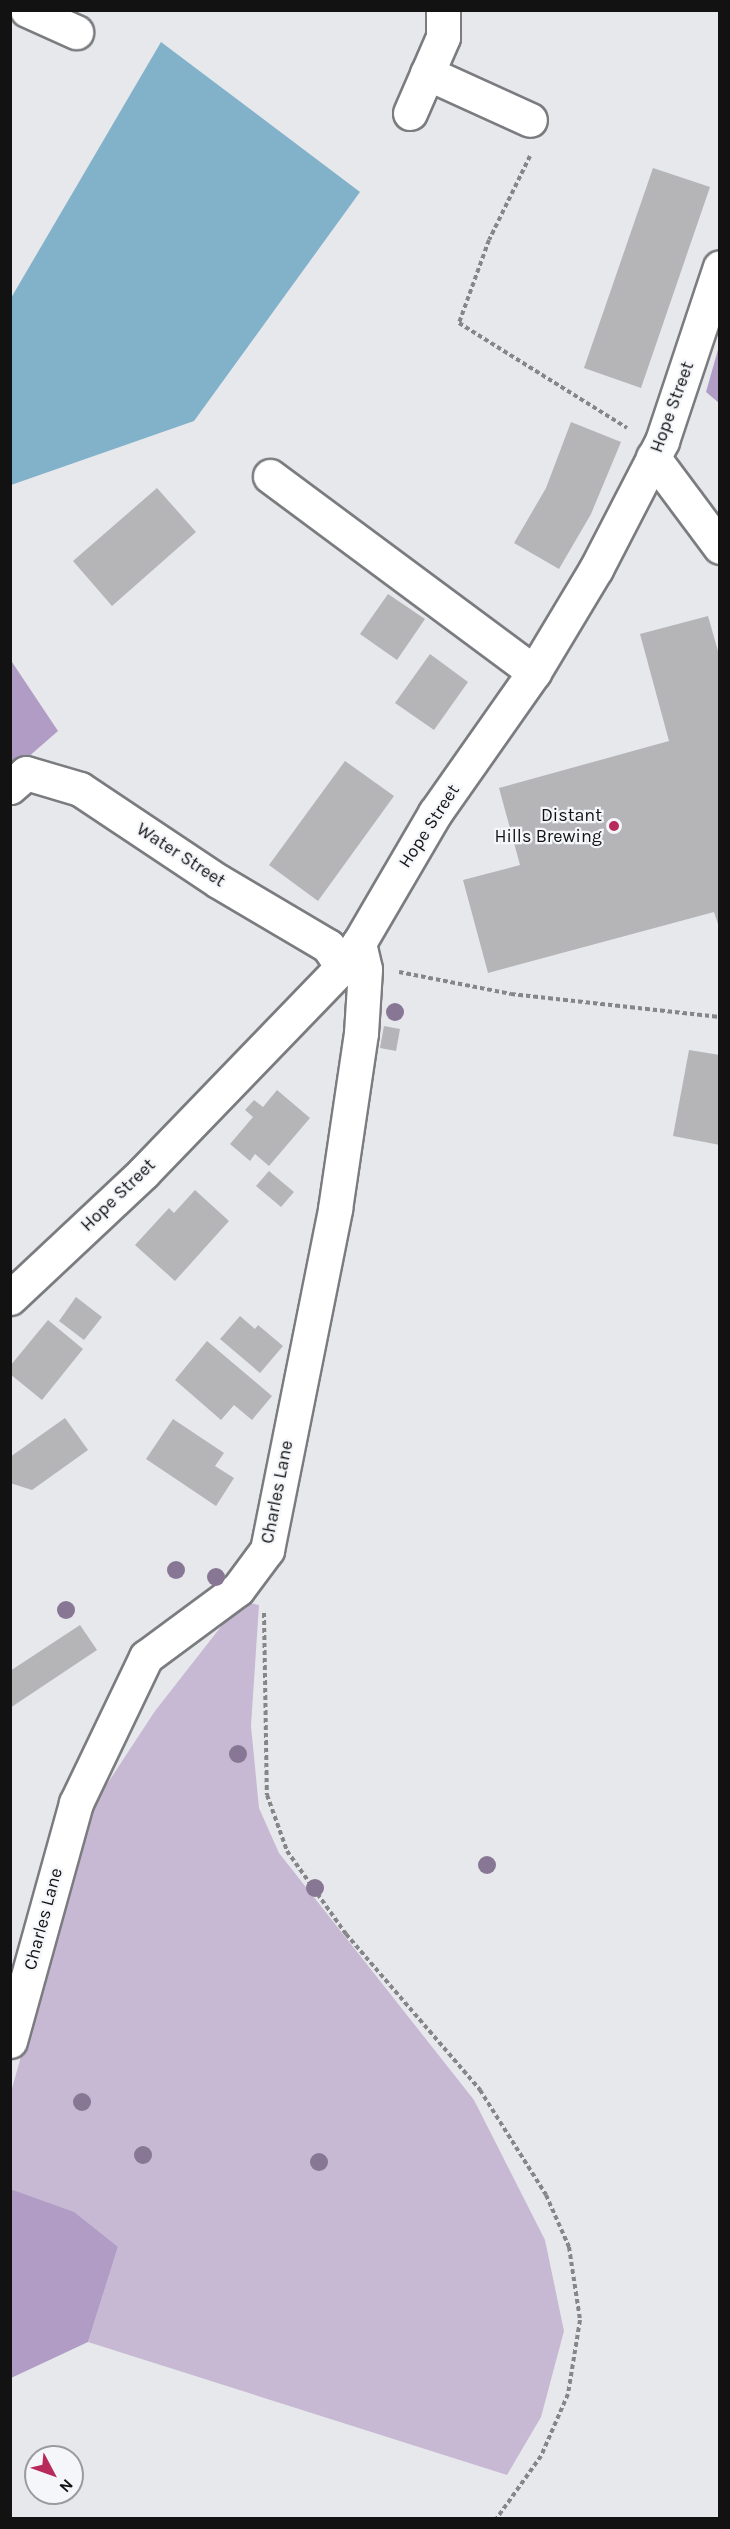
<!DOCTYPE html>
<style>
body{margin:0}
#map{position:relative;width:730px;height:2529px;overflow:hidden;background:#e7e8ec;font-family:Karla,sans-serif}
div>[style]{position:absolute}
.green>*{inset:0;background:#c7b9d4}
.forest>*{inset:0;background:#b19cc5}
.water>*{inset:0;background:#82b1ca}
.building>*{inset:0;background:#b5b5b8}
.path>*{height:4px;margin-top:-2px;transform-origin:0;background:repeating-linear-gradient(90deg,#868689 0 4.5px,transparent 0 7.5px)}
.roads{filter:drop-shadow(2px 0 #7b7c7f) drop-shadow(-2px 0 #7b7c7f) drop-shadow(0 2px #7b7c7f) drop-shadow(0 -2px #7b7c7f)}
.minor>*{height:33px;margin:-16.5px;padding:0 16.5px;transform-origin:16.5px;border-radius:16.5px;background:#fff}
.trees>*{width:18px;height:18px;margin:-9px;border-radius:50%;background:#877795}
.dots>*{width:16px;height:16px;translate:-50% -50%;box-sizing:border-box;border:3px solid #f4f6f9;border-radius:50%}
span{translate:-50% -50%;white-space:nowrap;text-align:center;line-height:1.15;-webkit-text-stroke:4.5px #f4f6f9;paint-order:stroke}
.street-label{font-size:18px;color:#121213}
.poi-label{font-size:18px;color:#121213}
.right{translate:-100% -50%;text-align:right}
.frame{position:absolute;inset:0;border:12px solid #121213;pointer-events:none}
.north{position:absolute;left:24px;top:2445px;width:60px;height:60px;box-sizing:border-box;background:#f4f6f9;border:2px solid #9a9b9d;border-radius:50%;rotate:131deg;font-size:16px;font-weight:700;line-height:24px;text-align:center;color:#121213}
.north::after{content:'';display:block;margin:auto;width:21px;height:27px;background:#b82a5a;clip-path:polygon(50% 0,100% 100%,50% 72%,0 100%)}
</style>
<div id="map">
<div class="green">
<i style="clip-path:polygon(241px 1601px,259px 1605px,251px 1726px,259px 1808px,279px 1853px,474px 2100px,545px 2240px,564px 2331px,541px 2417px,507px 2475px,88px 2342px,118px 2247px,11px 2189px,11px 2092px,90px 1810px,155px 1711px)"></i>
</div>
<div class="forest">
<i style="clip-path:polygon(719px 346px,719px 403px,706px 392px)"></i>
<i style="clip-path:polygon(10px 659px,58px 731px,11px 772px,10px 772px)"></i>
<i style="clip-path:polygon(10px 2189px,74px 2212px,118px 2247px,88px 2342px,11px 2378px)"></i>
</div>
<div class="water">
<i style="clip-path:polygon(161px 42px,360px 192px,194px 421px,11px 485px,11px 298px)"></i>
</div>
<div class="building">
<i style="clip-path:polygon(653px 168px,710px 187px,641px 388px,584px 368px)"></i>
<i style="clip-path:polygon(571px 422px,621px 442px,591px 514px,559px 569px,514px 543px,546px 488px)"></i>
<i style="clip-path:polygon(157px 488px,196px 532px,112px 606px,73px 561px)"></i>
<i style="clip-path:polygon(388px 594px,425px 619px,397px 660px,360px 634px)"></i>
<i style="clip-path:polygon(708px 616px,720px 658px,720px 930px,714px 912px,488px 973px,463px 880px,520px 865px,499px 788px,669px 741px,640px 634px)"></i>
<i style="clip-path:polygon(430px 654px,468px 682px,434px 730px,395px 703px)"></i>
<i style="clip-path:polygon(345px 761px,394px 796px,318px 901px,269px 865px)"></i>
<i style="clip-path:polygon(384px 1026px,400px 1029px,396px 1051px,380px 1048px)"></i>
<i style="clip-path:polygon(689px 1050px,720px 1055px,720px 1145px,673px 1136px)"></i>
<i style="clip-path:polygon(277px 1090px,310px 1118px,269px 1166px,255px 1154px,250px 1161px,230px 1144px,253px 1117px,245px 1110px,254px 1100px,263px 1107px)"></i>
<i style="clip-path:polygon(269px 1171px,294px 1192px,281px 1207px,256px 1186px)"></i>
<i style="clip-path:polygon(195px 1190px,229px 1221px,175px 1281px,135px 1245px,169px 1208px,174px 1213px)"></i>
<i style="clip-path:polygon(76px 1297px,102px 1317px,84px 1340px,59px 1321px)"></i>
<i style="clip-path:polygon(240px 1316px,255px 1329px,258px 1325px,283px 1346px,260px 1373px,220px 1339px)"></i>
<i style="clip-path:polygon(48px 1320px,83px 1349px,42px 1400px,10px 1374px,10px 1366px)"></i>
<i style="clip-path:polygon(207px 1341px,272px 1396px,252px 1420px,234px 1405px,221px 1420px,175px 1380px)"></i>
<i style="clip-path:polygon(65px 1418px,88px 1450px,32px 1490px,10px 1483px,10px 1457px)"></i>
<i style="clip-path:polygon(173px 1419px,224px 1453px,215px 1466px,234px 1478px,216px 1506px,146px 1459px)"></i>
<i style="clip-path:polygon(80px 1625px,97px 1650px,10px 1708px,10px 1671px)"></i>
</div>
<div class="path">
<i style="left:530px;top:156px;width:93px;rotate:116deg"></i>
<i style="left:489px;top:240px;width:88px;rotate:109.9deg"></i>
<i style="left:459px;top:323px;width:198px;rotate:32deg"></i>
<i style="left:399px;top:972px;width:114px;rotate:11.1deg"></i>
<i style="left:511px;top:994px;width:210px;rotate:6.3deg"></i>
<i style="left:264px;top:1613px;width:182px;rotate:89.1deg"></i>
<i style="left:267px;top:1795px;width:59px;rotate:70.3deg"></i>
<i style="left:287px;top:1851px;width:102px;rotate:54.6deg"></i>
<i style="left:346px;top:1934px;width:206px;rotate:49.3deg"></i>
<i style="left:480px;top:2090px;width:124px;rotate:57.8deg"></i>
<i style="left:546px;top:2195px;width:57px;rotate:66.1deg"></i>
<i style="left:569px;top:2247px;width:74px;rotate:81.4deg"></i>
<i style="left:580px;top:2320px;width:75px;rotate:99.2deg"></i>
<i style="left:568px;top:2394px;width:68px;rotate:113.5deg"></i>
<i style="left:541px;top:2456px;width:76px;rotate:125.4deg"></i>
</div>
<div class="roads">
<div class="minor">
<i style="left:27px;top:10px;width:54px;rotate:24.2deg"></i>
<i style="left:427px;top:73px;width:113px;rotate:24.5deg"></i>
<i style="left:410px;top:113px;width:83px;rotate:-66.5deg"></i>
<i style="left:443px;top:37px;width:27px;rotate:-90deg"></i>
<i style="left:653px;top:457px;width:112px;rotate:53.3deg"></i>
<i style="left:270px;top:476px;width:329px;rotate:36.6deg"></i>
<i style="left:10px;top:787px;width:21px;rotate:-41deg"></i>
<i style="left:26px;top:773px;width:56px;rotate:16.5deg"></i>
<i style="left:80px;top:789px;width:166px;rotate:33.7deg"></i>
<i style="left:218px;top:881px;width:128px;rotate:30.6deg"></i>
<i style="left:328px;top:946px;width:25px;rotate:56deg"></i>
<i style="left:10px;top:1298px;width:183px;rotate:-43.2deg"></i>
<i style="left:143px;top:1173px;width:286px;rotate:-46deg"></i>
<i style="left:342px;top:967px;width:29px;rotate:-55deg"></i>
<i style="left:359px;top:943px;width:151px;rotate:-59.7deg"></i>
<i style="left:435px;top:813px;width:172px;rotate:-54.9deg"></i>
<i style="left:534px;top:672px;width:120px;rotate:-59deg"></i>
<i style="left:596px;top:569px;width:144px;rotate:-62.7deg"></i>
<i style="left:662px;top:441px;width:183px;rotate:-71.6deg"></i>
<i style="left:10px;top:2041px;width:247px;rotate:-74.5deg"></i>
<i style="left:76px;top:1803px;width:162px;rotate:-64.4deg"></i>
<i style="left:146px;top:1657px;width:114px;rotate:-36.5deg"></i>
<i style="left:238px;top:1589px;width:49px;rotate:-53.4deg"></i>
<i style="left:267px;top:1550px;width:348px;rotate:-78.7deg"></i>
<i style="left:335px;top:1209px;width:178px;rotate:-81.6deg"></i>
<i style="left:361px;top:1033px;width:64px;rotate:-86.4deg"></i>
<i style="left:365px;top:969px;width:27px;rotate:-103deg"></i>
</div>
</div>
<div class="trees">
<i style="left:395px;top:1012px"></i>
<i style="left:176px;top:1570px"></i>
<i style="left:216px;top:1577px"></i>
<i style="left:66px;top:1610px"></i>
<i style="left:238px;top:1754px"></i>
<i style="left:487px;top:1865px"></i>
<i style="left:315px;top:1888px"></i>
<i style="left:82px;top:2102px"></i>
<i style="left:143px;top:2155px"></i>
<i style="left:319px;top:2162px"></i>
</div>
<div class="dots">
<i style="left:614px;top:826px;background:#b82a5a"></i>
</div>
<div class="street-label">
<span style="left:672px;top:407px;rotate:-70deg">Hope Street</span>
<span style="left:429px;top:826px;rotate:-57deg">Hope Street</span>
<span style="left:181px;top:855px;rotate:33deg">Water Street</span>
<span style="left:118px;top:1195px;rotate:-44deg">Hope Street</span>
<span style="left:277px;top:1492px;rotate:-79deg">Charles Lane</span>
<span style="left:43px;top:1919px;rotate:-75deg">Charles Lane</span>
</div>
<div class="poi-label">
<span class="right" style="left:602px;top:826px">Distant<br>Hills Brewing</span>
</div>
<div class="frame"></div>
<div class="north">N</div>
</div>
